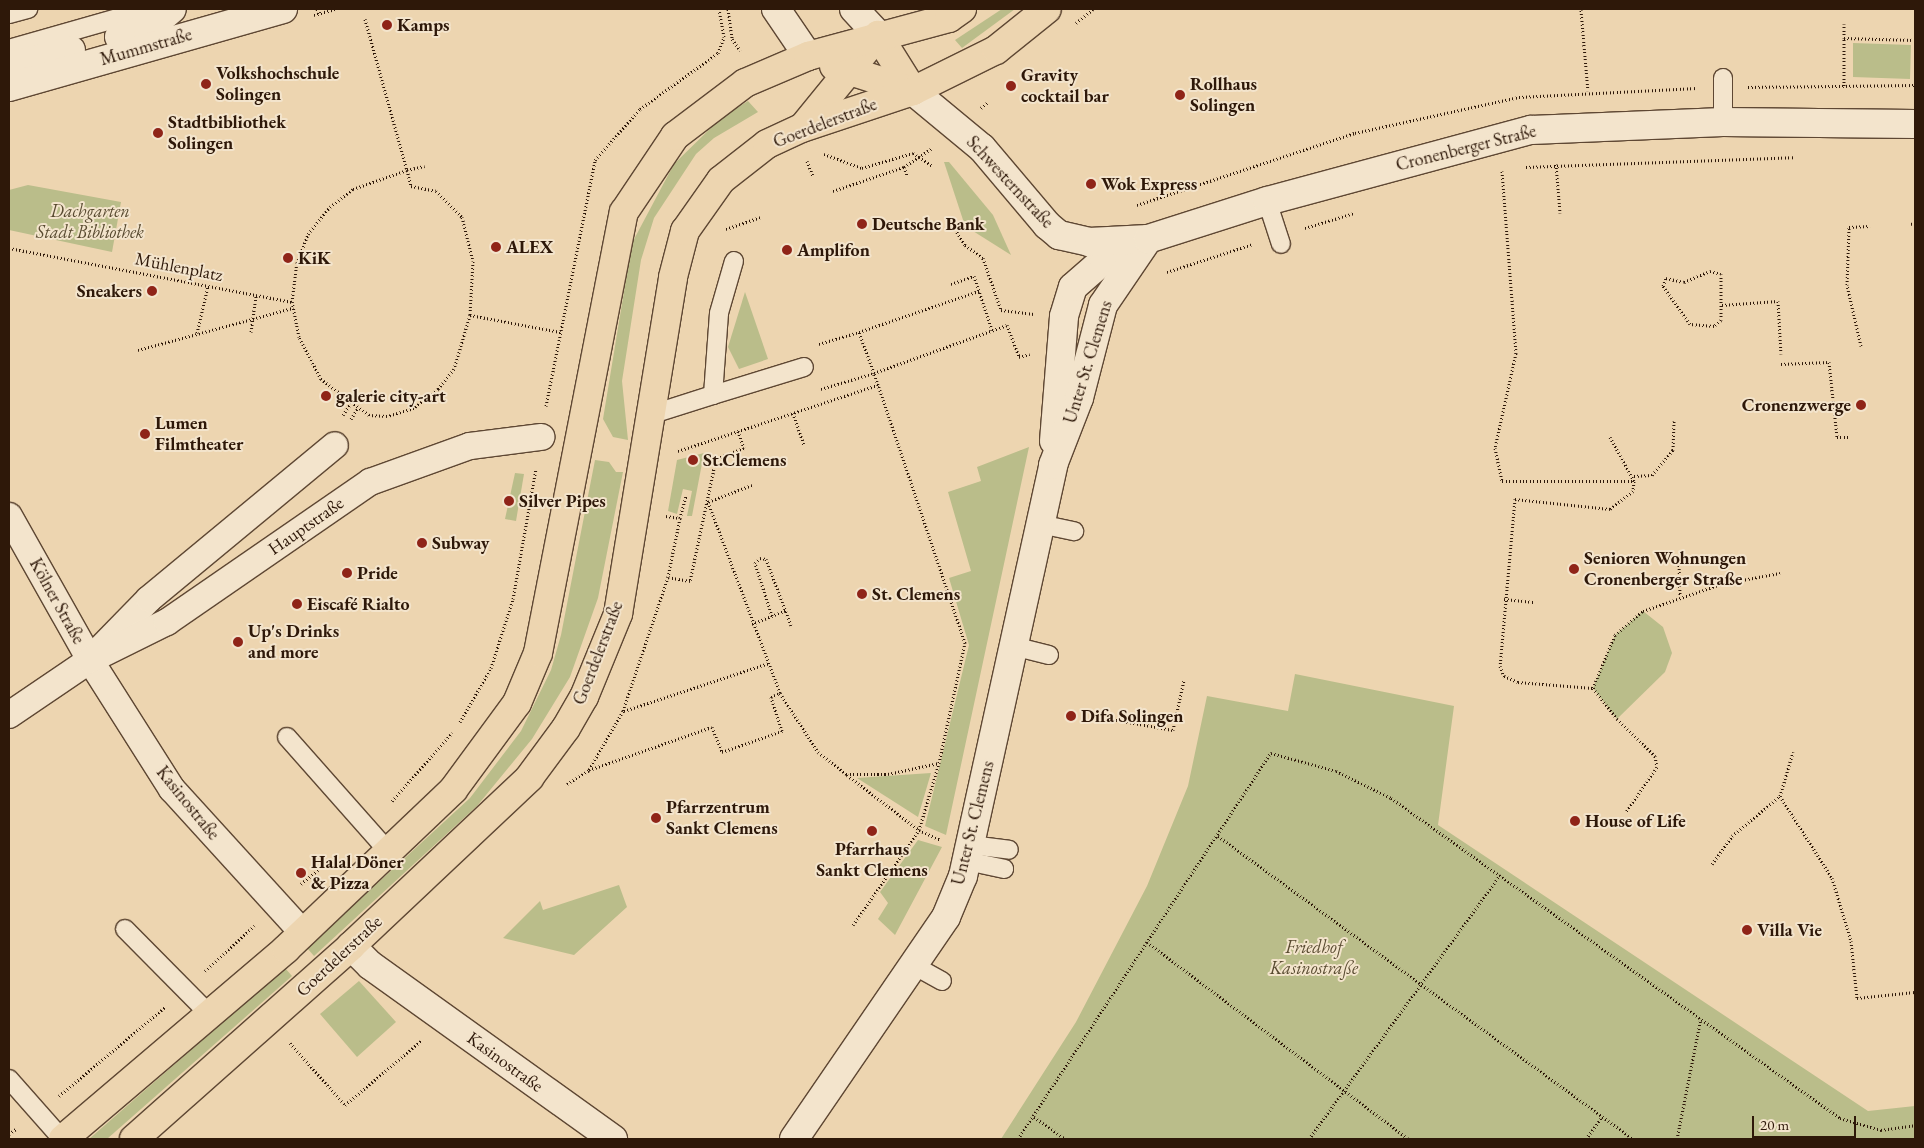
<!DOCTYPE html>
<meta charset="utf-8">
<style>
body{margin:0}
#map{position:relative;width:1924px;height:1148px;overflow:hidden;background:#edd5b0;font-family:"EB Garamond",serif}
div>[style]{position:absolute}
.green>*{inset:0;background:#babd8a}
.path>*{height:3px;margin-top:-1.5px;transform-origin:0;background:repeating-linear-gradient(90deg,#2e1809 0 1px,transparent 0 3.5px)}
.roads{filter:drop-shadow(1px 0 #5e4733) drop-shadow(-1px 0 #5e4733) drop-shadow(0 1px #5e4733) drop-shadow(0 -1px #5e4733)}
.service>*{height:18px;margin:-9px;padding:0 9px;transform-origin:9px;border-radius:9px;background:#f3e4cc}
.pedestrian>*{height:26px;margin:-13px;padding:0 13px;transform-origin:13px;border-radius:13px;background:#f3e4cc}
.minor>*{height:28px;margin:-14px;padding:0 14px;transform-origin:14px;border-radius:14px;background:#f3e4cc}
.tertiary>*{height:28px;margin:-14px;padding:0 14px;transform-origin:14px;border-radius:14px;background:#f3e4cc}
.secondary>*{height:28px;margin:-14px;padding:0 14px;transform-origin:14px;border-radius:14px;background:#f3e4cc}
.primary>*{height:28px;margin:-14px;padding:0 14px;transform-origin:14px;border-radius:14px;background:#edd5b0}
.dots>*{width:14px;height:14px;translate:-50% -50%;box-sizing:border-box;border:2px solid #f3e4cc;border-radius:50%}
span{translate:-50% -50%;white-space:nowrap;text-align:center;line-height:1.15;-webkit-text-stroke:4px #f3e4cc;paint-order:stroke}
.poi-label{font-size:18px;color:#2e1809;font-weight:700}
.left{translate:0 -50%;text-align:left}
.right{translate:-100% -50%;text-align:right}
.street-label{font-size:18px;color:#2e1809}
.park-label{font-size:18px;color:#584a30;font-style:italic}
.frame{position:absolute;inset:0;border:10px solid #2e1809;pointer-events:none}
.scale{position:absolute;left:1752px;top:1116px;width:104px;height:22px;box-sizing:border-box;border:2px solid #2e1809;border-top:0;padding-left:6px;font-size:15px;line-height:18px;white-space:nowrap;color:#2e1809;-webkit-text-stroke:4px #f3e4cc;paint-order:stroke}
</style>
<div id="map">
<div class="green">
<i style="clip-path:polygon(1002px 9px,1015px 9px,962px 48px,955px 40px)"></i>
<i style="clip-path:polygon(1853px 43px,1911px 45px,1910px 79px,1853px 77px)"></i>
<i style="clip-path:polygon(748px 101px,758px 112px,714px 138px,696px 154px,654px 218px,641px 260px,622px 381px,628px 440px,613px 437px,603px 419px,632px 243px,674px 164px,721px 118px)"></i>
<i style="clip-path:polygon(944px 162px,949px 162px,993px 215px,1011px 255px,965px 226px)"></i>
<i style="clip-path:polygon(28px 185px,121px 202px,112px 252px,9px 230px,9px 190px)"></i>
<i style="clip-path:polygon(745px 292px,768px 359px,739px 369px,728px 347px)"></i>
<i style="clip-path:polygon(1029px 447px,946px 835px,925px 826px,969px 645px,949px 578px,971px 571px,948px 492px,981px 481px,977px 467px)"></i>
<i style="clip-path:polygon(704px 453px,692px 516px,687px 516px,692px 491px,683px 489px,677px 514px,668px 511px,677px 460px)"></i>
<i style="clip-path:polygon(595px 460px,609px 462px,616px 472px,623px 472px,598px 598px,570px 677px,532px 739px,477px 806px,314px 956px,307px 948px,470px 798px,521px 731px,551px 670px,561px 635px)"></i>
<i style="clip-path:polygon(515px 473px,524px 474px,516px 521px,505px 519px)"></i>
<i style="clip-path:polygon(1643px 611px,1663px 627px,1672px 653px,1665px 672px,1617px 719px,1593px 688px,1615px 635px)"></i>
<i style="clip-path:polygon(1295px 674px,1454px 706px,1438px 825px,1868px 1111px,1915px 1106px,1915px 1139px,1001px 1139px,1076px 1022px,1147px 886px,1188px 786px,1207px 696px,1288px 711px)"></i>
<i style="clip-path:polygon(931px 773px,918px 817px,857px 778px)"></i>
<i style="clip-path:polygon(918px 840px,942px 847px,895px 935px,878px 919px,888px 903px,880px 892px)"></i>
<i style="clip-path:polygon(619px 885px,627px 907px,574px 955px,503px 938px,540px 901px,543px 910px)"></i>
<i style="clip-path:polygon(285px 968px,292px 976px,107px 1139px,89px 1139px)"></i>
<i style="clip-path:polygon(359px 981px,396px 1022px,357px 1057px,320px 1014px)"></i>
</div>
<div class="path">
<i style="left:317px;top:9px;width:5px;rotate:68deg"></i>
<i style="left:728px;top:9px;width:30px;rotate:82deg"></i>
<i style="left:732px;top:39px;width:14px;rotate:54deg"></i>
<i style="left:1581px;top:10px;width:81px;rotate:85.1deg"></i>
<i style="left:314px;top:15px;width:22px;rotate:-16deg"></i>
<i style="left:365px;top:19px;width:157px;rotate:74.5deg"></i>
<i style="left:407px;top:170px;width:18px;rotate:-13deg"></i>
<i style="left:1076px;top:23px;width:22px;rotate:-39deg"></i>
<i style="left:1844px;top:38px;width:14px;rotate:-90deg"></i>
<i style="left:1844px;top:86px;width:48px;rotate:-90deg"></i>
<i style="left:1844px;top:38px;width:71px;rotate:1.6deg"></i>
<i style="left:1748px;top:87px;width:167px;rotate:-0.7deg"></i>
<i style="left:981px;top:108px;width:9px;rotate:-41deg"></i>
<i style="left:824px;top:154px;width:40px;rotate:20.2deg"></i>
<i style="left:862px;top:168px;width:53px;rotate:-16.4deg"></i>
<i style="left:913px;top:153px;width:23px;rotate:34deg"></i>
<i style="left:807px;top:161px;width:16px;rotate:68deg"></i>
<i style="left:1556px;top:164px;width:49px;rotate:85.3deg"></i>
<i style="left:904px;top:167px;width:34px;rotate:-34deg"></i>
<i style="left:1526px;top:167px;width:269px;rotate:-2.1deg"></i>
<i style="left:1502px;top:171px;width:183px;rotate:85.6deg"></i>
<i style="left:1516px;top:353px;width:97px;rotate:102.5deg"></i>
<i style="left:1495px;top:448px;width:34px;rotate:78deg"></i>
<i style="left:1502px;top:481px;width:132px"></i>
<i style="left:833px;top:191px;width:75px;rotate:-18.7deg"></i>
<i style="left:904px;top:167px;width:9px;rotate:69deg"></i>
<i style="left:1137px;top:205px;width:230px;rotate:-18.3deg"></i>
<i style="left:1355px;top:133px;width:168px;rotate:-12.4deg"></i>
<i style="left:1519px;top:97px;width:178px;rotate:-2.9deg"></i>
<i style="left:1911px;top:224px;width:4px;rotate:-14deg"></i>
<i style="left:1305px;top:228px;width:51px;rotate:-17deg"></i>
<i style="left:726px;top:229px;width:36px;rotate:-19deg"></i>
<i style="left:955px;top:229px;width:19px;rotate:58deg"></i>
<i style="left:965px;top:245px;width:22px;rotate:36deg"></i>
<i style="left:983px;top:258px;width:55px;rotate:70.9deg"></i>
<i style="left:1001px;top:310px;width:33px;rotate:7deg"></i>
<i style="left:9px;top:248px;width:251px;rotate:10.8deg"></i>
<i style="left:1710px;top:271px;width:11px;rotate:15deg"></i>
<i style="left:1721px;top:274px;width:46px;rotate:90deg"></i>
<i style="left:1721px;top:320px;width:9px;rotate:139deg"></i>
<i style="left:1714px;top:326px;width:24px;rotate:-175deg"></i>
<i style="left:1690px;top:324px;width:47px;rotate:-125.4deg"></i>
<i style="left:1663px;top:286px;width:9px;rotate:-69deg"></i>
<i style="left:1666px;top:278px;width:18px;rotate:13deg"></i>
<i style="left:1684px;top:282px;width:28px;rotate:-23deg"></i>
<i style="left:1167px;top:272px;width:90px;rotate:-18deg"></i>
<i style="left:951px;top:284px;width:24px;rotate:-19deg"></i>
<i style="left:974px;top:276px;width:57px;rotate:71.6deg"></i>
<i style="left:256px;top:295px;width:37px;rotate:11deg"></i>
<i style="left:1722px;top:305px;width:56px;rotate:-4.1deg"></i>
<i style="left:1778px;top:301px;width:53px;rotate:86.8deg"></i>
<i style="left:470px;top:315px;width:56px;rotate:106.5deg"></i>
<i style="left:454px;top:369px;width:26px;rotate:129deg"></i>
<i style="left:438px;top:389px;width:31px;rotate:142deg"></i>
<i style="left:414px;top:408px;width:28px;rotate:163deg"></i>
<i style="left:387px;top:416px;width:18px;rotate:-177deg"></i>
<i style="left:369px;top:415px;width:60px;rotate:-143.1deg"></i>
<i style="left:321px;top:379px;width:47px;rotate:-117.6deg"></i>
<i style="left:299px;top:337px;width:36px;rotate:-101deg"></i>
<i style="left:292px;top:302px;width:39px;rotate:-83deg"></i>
<i style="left:297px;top:263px;width:31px;rotate:-69deg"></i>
<i style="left:308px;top:234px;width:35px;rotate:-51deg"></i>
<i style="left:330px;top:207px;width:29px;rotate:-38deg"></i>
<i style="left:353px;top:189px;width:57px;rotate:-19.4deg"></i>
<i style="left:407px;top:170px;width:16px;rotate:76deg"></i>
<i style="left:411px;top:186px;width:25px;rotate:11deg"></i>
<i style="left:436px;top:191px;width:37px;rotate:45deg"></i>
<i style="left:462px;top:217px;width:45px;rotate:76deg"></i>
<i style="left:473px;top:261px;width:54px;rotate:93.2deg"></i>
<i style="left:470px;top:315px;width:92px;rotate:10.7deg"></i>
<i style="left:251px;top:332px;width:37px;rotate:-82deg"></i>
<i style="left:197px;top:333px;width:48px;rotate:-76.8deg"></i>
<i style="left:819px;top:344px;width:42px;rotate:-16.7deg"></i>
<i style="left:1861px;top:346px;width:63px;rotate:-102.9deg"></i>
<i style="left:1847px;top:285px;width:58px;rotate:-88deg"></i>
<i style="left:1849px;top:227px;width:21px;rotate:-3deg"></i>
<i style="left:138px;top:350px;width:161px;rotate:-15.2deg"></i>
<i style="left:1781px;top:364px;width:48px;rotate:-2.4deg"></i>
<i style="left:1829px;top:362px;width:75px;rotate:83.9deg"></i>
<i style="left:1837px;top:437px;width:14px"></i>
<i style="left:821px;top:389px;width:55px;rotate:-16.8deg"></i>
<i style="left:874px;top:373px;width:44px;rotate:-110.1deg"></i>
<i style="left:859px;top:332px;width:127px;rotate:-18.9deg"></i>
<i style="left:546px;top:406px;width:251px;rotate:-78.7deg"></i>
<i style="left:595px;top:160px;width:68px;rotate:-48.6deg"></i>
<i style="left:640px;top:109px;width:96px;rotate:-35.7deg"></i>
<i style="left:718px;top:53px;width:17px;rotate:-69deg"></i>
<i style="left:724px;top:37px;width:28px;rotate:-100deg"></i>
<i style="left:793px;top:413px;width:34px;rotate:71deg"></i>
<i style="left:343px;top:415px;width:14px;rotate:-56deg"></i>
<i style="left:351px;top:419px;width:13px;rotate:-58deg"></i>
<i style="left:738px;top:431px;width:18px;rotate:71deg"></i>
<i style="left:744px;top:448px;width:30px;rotate:159deg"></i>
<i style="left:716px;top:459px;width:125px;rotate:102deg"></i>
<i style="left:690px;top:581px;width:22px;rotate:-170deg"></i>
<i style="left:668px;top:577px;width:141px;rotate:108.6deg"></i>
<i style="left:623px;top:711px;width:68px;rotate:120deg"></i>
<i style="left:589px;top:770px;width:130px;rotate:-19.3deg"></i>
<i style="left:712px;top:727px;width:27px;rotate:68deg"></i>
<i style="left:722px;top:752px;width:64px;rotate:-19.3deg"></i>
<i style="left:782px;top:731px;width:36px;rotate:-108deg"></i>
<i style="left:771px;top:697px;width:10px;rotate:-24deg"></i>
<i style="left:780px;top:693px;width:70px;rotate:57.2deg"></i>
<i style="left:818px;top:752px;width:36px;rotate:38deg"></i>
<i style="left:846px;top:774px;width:42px"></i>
<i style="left:888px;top:774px;width:52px;rotate:-12.2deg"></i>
<i style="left:939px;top:763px;width:123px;rotate:-77.8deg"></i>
<i style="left:965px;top:643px;width:272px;rotate:-108.6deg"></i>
<i style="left:1610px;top:437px;width:50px;rotate:61.4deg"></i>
<i style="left:1634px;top:481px;width:10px;rotate:96deg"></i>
<i style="left:1633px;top:491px;width:29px;rotate:142deg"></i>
<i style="left:1610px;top:509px;width:96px;rotate:-174deg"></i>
<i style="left:1515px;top:499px;width:168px;rotate:95.1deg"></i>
<i style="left:1500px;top:666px;width:11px;rotate:68deg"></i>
<i style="left:1504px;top:676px;width:15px;rotate:23deg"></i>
<i style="left:1518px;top:682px;width:75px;rotate:4.6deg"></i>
<i style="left:1593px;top:688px;width:39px;rotate:52deg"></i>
<i style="left:1617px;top:719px;width:53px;rotate:44.2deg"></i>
<i style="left:1655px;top:756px;width:11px;rotate:80deg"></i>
<i style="left:1657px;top:767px;width:55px;rotate:124.6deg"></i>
<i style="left:678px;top:451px;width:211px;rotate:-18.3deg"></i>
<i style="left:878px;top:385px;width:13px;rotate:-108deg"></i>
<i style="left:874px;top:373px;width:141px;rotate:-19.8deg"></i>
<i style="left:1007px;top:325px;width:34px;rotate:69deg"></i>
<i style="left:1019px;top:357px;width:11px;rotate:-15deg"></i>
<i style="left:1634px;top:476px;width:18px;rotate:-3deg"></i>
<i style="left:1652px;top:475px;width:33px;rotate:-50deg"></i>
<i style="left:1673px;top:450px;width:29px;rotate:-88deg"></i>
<i style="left:752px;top:485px;width:47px;rotate:158.9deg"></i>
<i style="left:708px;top:502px;width:204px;rotate:69.3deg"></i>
<i style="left:666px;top:516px;width:14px;rotate:8deg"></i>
<i style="left:680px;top:518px;width:60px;rotate:101.5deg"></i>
<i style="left:680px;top:518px;width:24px;rotate:-75deg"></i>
<i style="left:1679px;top:565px;width:30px;rotate:88deg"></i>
<i style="left:1504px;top:599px;width:31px;rotate:6deg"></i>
<i style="left:772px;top:616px;width:56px;rotate:-107.8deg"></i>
<i style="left:755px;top:563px;width:7px;rotate:-45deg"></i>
<i style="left:760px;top:558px;width:6px;rotate:9deg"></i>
<i style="left:766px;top:559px;width:71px;rotate:69.3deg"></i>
<i style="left:752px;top:624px;width:37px;rotate:-22deg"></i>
<i style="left:1593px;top:688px;width:57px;rotate:-67.5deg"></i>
<i style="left:1615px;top:635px;width:37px;rotate:-41deg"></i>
<i style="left:1643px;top:611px;width:83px;rotate:-19.1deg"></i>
<i style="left:1721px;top:584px;width:60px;rotate:-10.6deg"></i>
<i style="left:624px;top:711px;width:153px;rotate:-18.3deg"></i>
<i style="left:1106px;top:718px;width:68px;rotate:10.2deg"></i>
<i style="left:1173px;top:730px;width:51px;rotate:-77.6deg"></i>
<i style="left:460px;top:722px;width:62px;rotate:-60.1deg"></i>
<i style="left:491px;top:668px;width:72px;rotate:-72.3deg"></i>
<i style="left:513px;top:599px;width:132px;rotate:-80deg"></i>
<i style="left:847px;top:775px;width:91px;rotate:37.4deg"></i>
<i style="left:919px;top:830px;width:23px;rotate:25deg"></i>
<i style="left:567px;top:784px;width:26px;rotate:-32deg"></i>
<i style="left:1780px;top:796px;width:97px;rotate:57.6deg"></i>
<i style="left:1832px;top:878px;width:66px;rotate:73.2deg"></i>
<i style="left:1851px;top:941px;width:57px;rotate:84deg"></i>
<i style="left:1857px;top:998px;width:58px;rotate:-5.9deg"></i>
<i style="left:392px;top:801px;width:91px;rotate:-48.6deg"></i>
<i style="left:1218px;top:836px;width:514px;rotate:36.13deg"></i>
<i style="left:1712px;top:864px;width:34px;rotate:-54deg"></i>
<i style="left:1732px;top:836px;width:62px;rotate:-39.8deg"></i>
<i style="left:1780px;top:796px;width:46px;rotate:-73.5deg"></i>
<i style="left:301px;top:884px;width:39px;rotate:-40deg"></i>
<i style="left:853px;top:925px;width:116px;rotate:-55.2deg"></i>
<i style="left:919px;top:830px;width:70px;rotate:-73.4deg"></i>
<i style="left:1147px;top:942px;width:327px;rotate:37deg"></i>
<i style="left:205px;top:971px;width:67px;rotate:-42.6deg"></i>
<i style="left:290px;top:1043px;width:83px;rotate:48.4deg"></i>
<i style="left:345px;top:1105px;width:101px;rotate:-40.2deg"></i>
<i style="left:59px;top:1096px;width:138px;rotate:-40deg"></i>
<i style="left:1034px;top:1117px;width:39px;rotate:35deg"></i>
<i style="left:9px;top:1134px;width:9px;rotate:-36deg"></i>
<i style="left:1018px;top:1139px;width:462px;rotate:-56.8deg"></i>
<i style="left:1271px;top:753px;width:67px;rotate:15.5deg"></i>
<i style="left:1336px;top:771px;width:61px;rotate:26.1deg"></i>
<i style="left:1391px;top:798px;width:551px;rotate:35.48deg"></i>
<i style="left:1840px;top:1118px;width:43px;rotate:16.3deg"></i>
<i style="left:1881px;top:1130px;width:34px;rotate:-8deg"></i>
<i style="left:1309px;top:1139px;width:326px;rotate:-54.1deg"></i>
<i style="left:1586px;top:1139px;width:27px;rotate:-54deg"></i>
<i style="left:1677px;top:1139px;width:123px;rotate:-78.8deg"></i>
</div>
<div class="roads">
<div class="service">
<i style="left:9px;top:14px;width:20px;rotate:-15deg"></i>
<i style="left:9px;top:49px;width:146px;rotate:-15.9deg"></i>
<i style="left:1723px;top:78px;width:44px;rotate:90deg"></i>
<i style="left:1267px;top:201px;width:45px;rotate:72deg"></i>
<i style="left:713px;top:395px;width:95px;rotate:-17.1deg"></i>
<i style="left:653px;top:414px;width:63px;rotate:-17.6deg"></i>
<i style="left:713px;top:395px;width:82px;rotate:-85.8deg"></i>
<i style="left:719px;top:313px;width:54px;rotate:-73.9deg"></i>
<i style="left:1040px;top:524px;width:35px;rotate:12deg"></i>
<i style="left:1013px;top:646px;width:37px;rotate:14deg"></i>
<i style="left:287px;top:737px;width:152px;rotate:48.5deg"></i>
<i style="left:971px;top:845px;width:38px;rotate:7deg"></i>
<i style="left:967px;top:861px;width:38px;rotate:12deg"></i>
<i style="left:125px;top:929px;width:121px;rotate:45.3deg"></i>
<i style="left:913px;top:965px;width:33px;rotate:29deg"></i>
<i style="left:9px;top:1079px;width:80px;rotate:48.5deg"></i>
</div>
<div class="pedestrian">
<i style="left:9px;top:516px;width:165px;rotate:60.6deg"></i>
<i style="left:90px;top:660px;width:153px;rotate:57.6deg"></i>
<i style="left:172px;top:789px;width:195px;rotate:47.7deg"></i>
<i style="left:102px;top:647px;width:67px;rotate:-45.6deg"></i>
<i style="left:149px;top:599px;width:241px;rotate:-39.6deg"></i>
<i style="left:9px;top:715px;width:98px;rotate:-34.2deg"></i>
<i style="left:90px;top:660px;width:86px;rotate:-26.3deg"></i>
<i style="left:167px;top:622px;width:247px;rotate:-34.6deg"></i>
<i style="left:370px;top:482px;width:106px;rotate:-19.8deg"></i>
<i style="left:470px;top:446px;width:72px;rotate:-7.2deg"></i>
</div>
<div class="minor">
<i style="left:776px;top:9px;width:57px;rotate:55.8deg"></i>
<i style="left:854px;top:9px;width:35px;rotate:47deg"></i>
<i style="left:119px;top:37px;width:30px;rotate:-15deg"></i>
<i style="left:148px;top:29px;width:31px;rotate:-40deg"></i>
<i style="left:9px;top:66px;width:64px;rotate:-14.5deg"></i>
<i style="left:9px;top:87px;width:285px;rotate:-15.9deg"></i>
<i style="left:351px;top:946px;width:27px;rotate:45deg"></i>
<i style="left:370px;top:965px;width:299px;rotate:35.6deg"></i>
</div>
<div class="tertiary">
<i style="left:1054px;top:441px;width:125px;rotate:-85.4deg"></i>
<i style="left:1064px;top:316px;width:30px;rotate:-73deg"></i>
<i style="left:1073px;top:287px;width:41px;rotate:-41.1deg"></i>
<i style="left:1104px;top:260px;width:45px;rotate:-24.9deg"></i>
<i style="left:794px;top:1139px;width:269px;rotate:-55.6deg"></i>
<i style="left:946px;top:917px;width:44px;rotate:-67.5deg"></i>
<i style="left:963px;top:876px;width:421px;rotate:-77.6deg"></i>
<i style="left:1053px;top:465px;width:72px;rotate:-68.8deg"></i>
<i style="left:1079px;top:398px;width:96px;rotate:-75.5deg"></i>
<i style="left:1103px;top:305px;width:80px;rotate:-55.7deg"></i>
</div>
<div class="secondary">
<i style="left:913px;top:91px;width:89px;rotate:39.6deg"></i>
<i style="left:982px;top:148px;width:101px;rotate:49.8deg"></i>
<i style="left:1047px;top:225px;width:16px;rotate:40deg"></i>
<i style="left:1059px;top:235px;width:31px;rotate:13deg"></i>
<i style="left:1089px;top:242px;width:59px;rotate:-2.9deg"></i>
<i style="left:1148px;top:239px;width:125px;rotate:-17.7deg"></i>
<i style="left:1267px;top:201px;width:273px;rotate:-15.1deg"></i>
<i style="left:1531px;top:130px;width:192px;rotate:-2.4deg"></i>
<i style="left:1723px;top:122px;width:192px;rotate:0.6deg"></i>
</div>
<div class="primary">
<i style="left:878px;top:35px;width:66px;rotate:58deg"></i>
<i style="left:834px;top:66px;width:83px;rotate:17.6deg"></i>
<i style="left:803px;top:127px;width:119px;rotate:-50.8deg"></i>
<i style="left:63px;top:1139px;width:293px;rotate:-40.4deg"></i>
<i style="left:286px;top:949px;width:231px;rotate:-43.6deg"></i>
<i style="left:453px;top:790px;width:108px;rotate:-53.7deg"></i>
<i style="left:517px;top:703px;width:54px;rotate:-67.2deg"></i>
<i style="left:538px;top:653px;width:449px;rotate:-79deg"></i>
<i style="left:624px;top:212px;width:92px;rotate:-56.1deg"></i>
<i style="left:675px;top:136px;width:88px;rotate:-37.1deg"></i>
<i style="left:745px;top:83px;width:69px;rotate:-23.2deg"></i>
<i style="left:808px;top:56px;width:146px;rotate:-15.1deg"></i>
<i style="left:949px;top:18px;width:16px;rotate:-35deg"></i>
<i style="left:134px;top:1139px;width:290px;rotate:-41.6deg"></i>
<i style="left:351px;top:946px;width:245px;rotate:-43.3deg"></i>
<i style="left:529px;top:778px;width:62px;rotate:-53.5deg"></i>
<i style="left:566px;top:728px;width:36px;rotate:-60deg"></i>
<i style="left:584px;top:697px;width:90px;rotate:-67.7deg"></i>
<i style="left:618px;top:614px;width:341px;rotate:-80.7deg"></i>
<i style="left:673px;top:277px;width:48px;rotate:-75.4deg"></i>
<i style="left:685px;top:231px;width:62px;rotate:-54.8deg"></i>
<i style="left:721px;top:180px;width:58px;rotate:-38deg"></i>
<i style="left:767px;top:144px;width:38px;rotate:-25deg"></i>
<i style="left:802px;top:128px;width:117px;rotate:-18.4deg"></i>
<i style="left:913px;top:91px;width:93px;rotate:-26.3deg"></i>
<i style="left:996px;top:50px;width:65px;rotate:-38.8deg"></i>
</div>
</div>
<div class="dots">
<i style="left:387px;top:25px;background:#8f2418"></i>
<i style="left:206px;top:84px;background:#8f2418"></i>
<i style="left:1011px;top:86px;background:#8f2418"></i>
<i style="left:1180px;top:95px;background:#8f2418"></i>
<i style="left:158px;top:133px;background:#8f2418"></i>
<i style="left:1091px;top:184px;background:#8f2418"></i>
<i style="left:862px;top:224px;background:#8f2418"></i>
<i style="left:496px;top:247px;background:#8f2418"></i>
<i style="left:787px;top:250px;background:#8f2418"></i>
<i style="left:288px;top:258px;background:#8f2418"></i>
<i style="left:152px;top:291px;background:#8f2418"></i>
<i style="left:326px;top:396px;background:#8f2418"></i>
<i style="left:1861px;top:405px;background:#8f2418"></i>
<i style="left:145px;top:434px;background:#8f2418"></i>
<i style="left:693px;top:460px;background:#8f2418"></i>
<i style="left:509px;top:501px;background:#8f2418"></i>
<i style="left:422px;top:543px;background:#8f2418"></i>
<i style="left:1574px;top:569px;background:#8f2418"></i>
<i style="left:347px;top:573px;background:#8f2418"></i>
<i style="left:862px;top:594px;background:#8f2418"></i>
<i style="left:297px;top:604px;background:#8f2418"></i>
<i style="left:238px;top:642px;background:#8f2418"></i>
<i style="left:1071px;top:716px;background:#8f2418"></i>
<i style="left:656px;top:818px;background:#8f2418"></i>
<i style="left:1575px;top:821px;background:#8f2418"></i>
<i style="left:872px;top:831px;background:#8f2418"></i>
<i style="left:301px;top:873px;background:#8f2418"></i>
<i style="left:1747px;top:930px;background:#8f2418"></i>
</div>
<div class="poi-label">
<span class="left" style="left:397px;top:25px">Kamps</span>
<span class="left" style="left:216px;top:84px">Volkshochschule<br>Solingen</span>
<span class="left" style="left:1021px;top:86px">Gravity<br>cocktail bar</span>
<span class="left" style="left:1190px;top:95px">Rollhaus<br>Solingen</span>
<span class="left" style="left:168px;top:133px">Stadtbibliothek<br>Solingen</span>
<span class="left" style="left:1101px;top:184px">Wok Express</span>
<span class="left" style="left:872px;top:224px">Deutsche Bank</span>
<span class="left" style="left:506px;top:247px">ALEX</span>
<span class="left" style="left:797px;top:250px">Amplifon</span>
<span class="left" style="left:298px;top:258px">KiK</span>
<span class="right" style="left:142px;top:291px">Sneakers</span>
<span class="left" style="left:336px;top:396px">galerie city-art</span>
<span class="right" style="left:1851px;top:405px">Cronenzwerge</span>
<span class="left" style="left:155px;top:434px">Lumen<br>Filmtheater</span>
<span class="left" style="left:703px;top:460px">St.Clemens</span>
<span class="left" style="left:519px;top:501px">Silver Pipes</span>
<span class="left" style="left:432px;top:543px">Subway</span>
<span class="left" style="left:1584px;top:569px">Senioren Wohnungen<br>Cronenberger Straße</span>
<span class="left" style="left:357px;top:573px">Pride</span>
<span class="left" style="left:872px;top:594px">St. Clemens</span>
<span class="left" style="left:307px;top:604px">Eiscafé Rialto</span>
<span class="left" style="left:248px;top:642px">Up's Drinks<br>and more</span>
<span class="left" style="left:1081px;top:716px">Difa Solingen</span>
<span class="left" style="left:666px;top:818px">Pfarrzentrum<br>Sankt Clemens</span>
<span class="left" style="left:1585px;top:821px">House of Life</span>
<span style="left:872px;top:860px">Pfarrhaus<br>Sankt Clemens</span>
<span class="left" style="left:311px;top:873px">Halal Döner<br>&amp; Pizza</span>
<span class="left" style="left:1757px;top:930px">Villa Vie</span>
</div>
<div class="street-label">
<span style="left:146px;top:47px;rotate:-16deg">Mummstraße</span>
<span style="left:825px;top:123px;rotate:-21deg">Goerdelerstraße</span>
<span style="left:1466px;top:148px;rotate:-14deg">Cronenberger Straße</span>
<span style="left:1010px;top:182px;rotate:47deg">Schwesternstraße</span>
<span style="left:179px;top:267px;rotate:11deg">Mühlenplatz</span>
<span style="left:1088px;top:362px;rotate:-73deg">Unter St. Clemens</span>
<span style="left:306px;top:526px;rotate:-35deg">Hauptstraße</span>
<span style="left:57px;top:601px;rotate:61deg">Kölner Straße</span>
<span style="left:598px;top:653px;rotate:-69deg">Goerdelerstraße</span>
<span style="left:188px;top:803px;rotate:51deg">Kasinostraße</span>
<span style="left:973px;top:823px;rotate:-76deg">Unter St. Clemens</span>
<span style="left:339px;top:956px;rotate:-43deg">Goerdelerstraße</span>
<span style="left:505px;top:1062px;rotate:36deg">Kasinostraße</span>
</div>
<div class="park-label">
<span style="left:90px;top:222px">Dachgarten<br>Stadt Bibliothek</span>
<span style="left:1314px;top:958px">Friedhof<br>Kasinostraße</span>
</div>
<div class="frame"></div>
<div class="scale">20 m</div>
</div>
